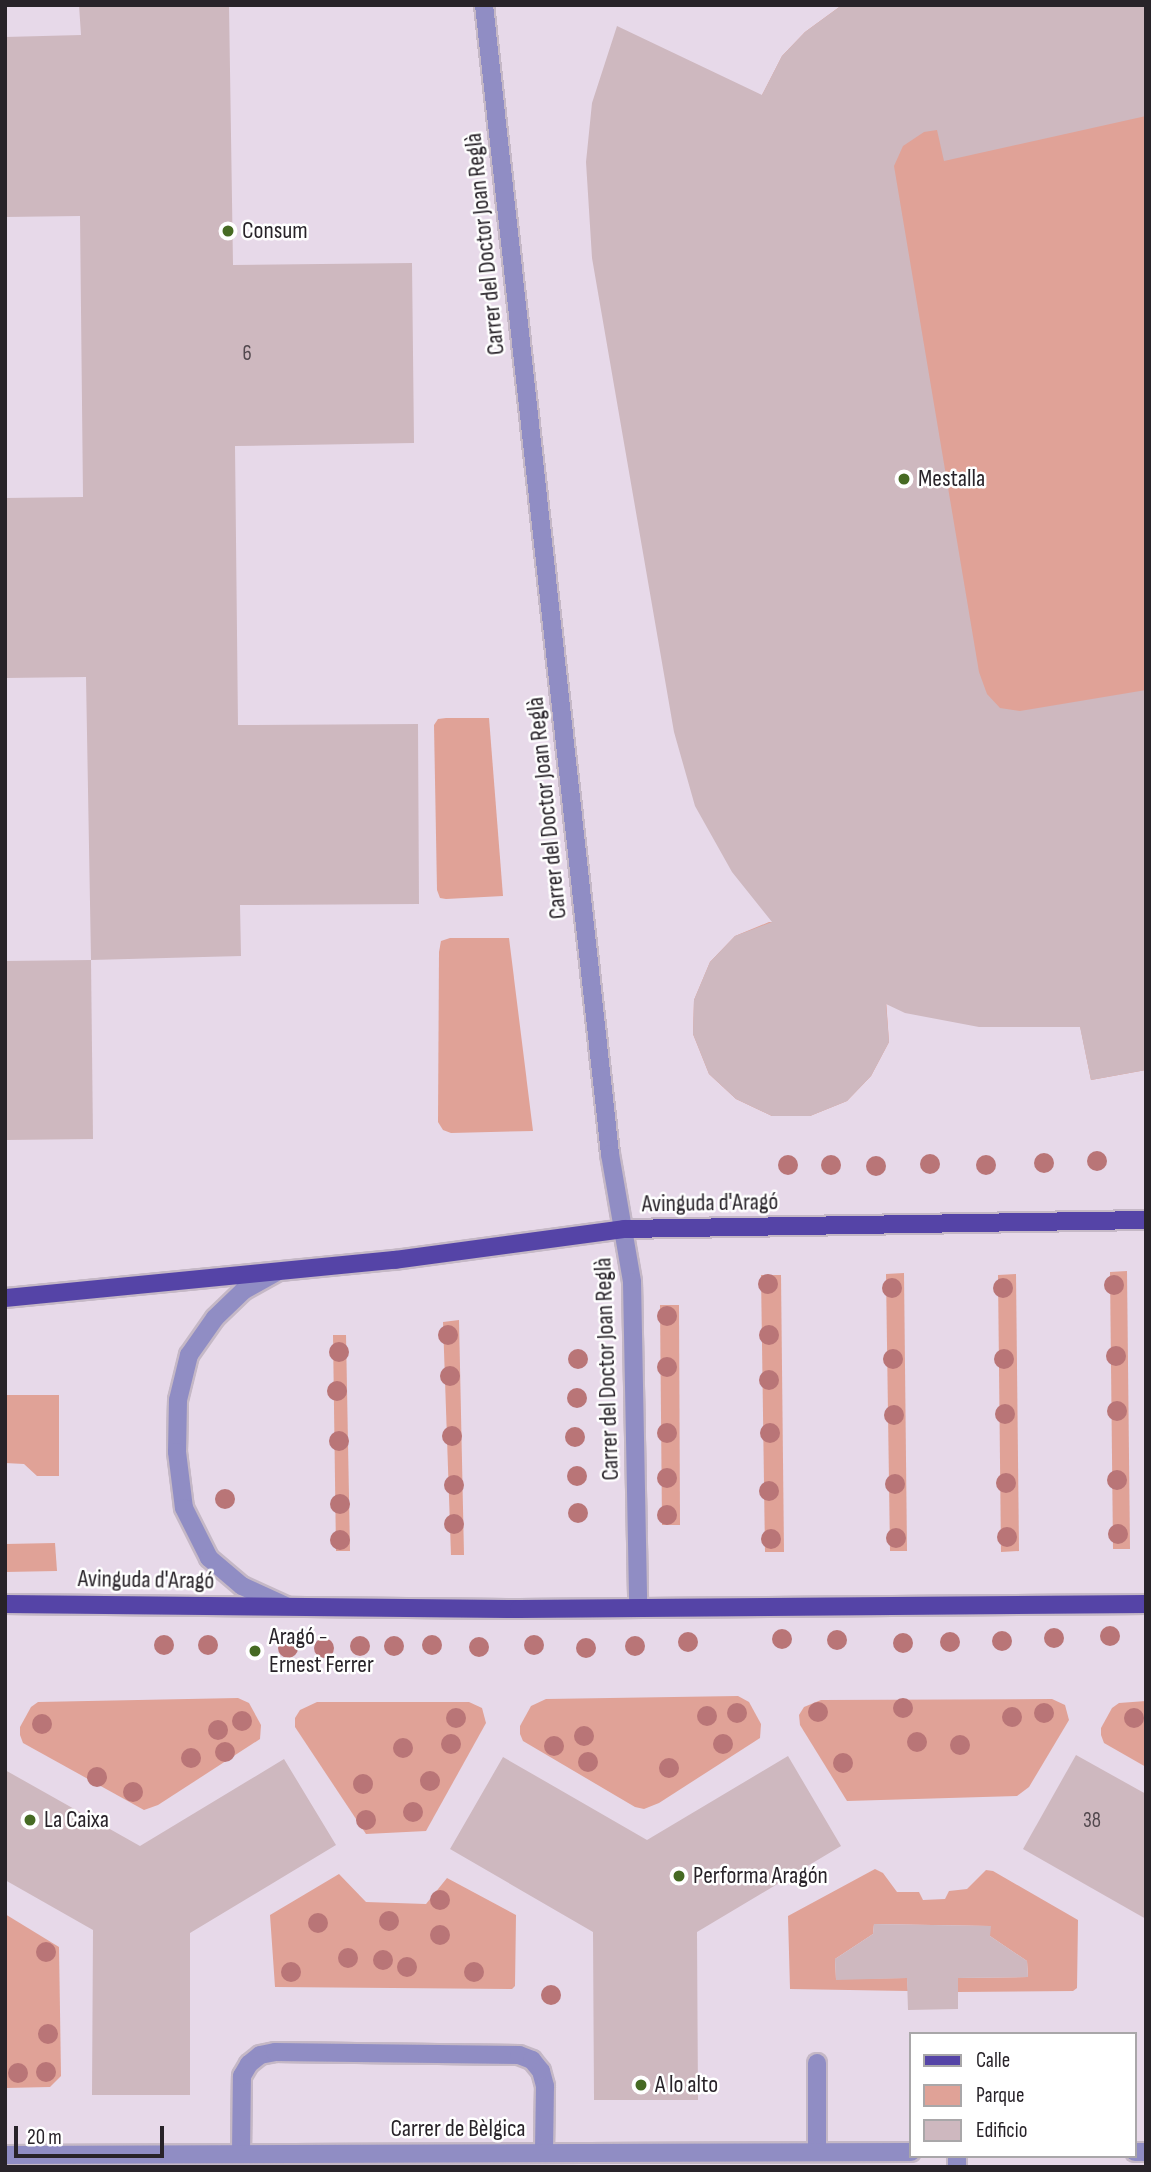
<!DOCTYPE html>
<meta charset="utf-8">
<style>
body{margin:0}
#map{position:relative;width:1151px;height:2172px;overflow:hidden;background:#e7d9e9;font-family:"Sofia Sans Condensed",sans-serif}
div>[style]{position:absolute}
.green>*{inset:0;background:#e0a297}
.building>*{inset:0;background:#ceb8bf}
.roads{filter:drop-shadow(2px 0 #c5b8c6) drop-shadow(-2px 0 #c5b8c6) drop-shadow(0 2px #c5b8c6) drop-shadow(0 -2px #c5b8c6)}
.service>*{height:18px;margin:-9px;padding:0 9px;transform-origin:9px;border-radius:9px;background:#908dc4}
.minor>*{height:18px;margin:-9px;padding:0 9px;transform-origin:9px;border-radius:9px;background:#908dc4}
.primary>*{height:18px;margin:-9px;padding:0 9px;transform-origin:9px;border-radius:9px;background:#5544a7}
.trees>*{width:20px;height:20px;margin:-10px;border-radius:50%;background:#b97577}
.dots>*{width:19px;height:19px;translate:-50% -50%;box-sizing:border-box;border:4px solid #fff;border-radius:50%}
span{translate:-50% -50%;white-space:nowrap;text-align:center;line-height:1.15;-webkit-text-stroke:5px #fff;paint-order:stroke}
.number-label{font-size:21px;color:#52484e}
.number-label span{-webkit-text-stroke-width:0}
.poi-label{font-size:24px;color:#282329}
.left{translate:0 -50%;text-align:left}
.street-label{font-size:24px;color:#282329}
.frame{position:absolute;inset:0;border:7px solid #282329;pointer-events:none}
.legend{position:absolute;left:909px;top:2032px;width:228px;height:126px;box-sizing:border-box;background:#fff;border:2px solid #a9a7a9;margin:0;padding:9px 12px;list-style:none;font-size:21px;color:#282329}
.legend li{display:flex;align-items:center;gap:14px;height:35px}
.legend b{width:35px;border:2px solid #a9a7a9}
.scale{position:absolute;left:14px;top:2126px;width:150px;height:32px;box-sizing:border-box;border:4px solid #282329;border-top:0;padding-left:9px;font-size:21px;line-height:24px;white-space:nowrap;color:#282329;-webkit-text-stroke:5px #fff;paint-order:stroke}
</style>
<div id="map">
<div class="green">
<i style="clip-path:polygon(842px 5px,1146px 5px,1146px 1070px,1091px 1080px,1075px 1001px,886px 999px,889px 1042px,871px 1076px,847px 1101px,810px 1116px,772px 1116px,736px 1099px,709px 1074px,693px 1034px,694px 1000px,710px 962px,735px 936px,769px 922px,811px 923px,762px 95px,782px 56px,805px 32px)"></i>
<i style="clip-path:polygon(446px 718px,489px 718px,503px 896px,446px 899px,440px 898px,437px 890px,434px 725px,438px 719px)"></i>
<i style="clip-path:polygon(450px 938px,509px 938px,533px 1131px,451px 1133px,443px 1130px,438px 1122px,439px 952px,441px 941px)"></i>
<i style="clip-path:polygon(1127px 1271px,1130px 1549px,1113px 1549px,1110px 1272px)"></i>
<i style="clip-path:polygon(904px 1273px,907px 1551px,890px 1551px,886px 1274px)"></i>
<i style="clip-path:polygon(1016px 1274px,1019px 1551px,1001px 1552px,998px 1275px)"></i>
<i style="clip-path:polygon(761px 1275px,781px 1275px,784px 1552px,765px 1552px)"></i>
<i style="clip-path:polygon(660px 1305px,679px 1305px,680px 1525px,662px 1525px)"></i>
<i style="clip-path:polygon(459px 1320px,464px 1555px,451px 1555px,443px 1322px)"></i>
<i style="clip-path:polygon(333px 1335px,346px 1335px,350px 1551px,336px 1551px)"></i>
<i style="clip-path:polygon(5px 1395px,59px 1395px,59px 1476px,37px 1476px,24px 1464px,5px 1463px)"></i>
<i style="clip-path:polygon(55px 1543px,57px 1571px,5px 1572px,5px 1544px)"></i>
<i style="clip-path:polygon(738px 1696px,749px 1702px,761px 1724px,760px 1738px,659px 1803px,644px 1809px,635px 1807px,523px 1741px,520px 1734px,520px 1726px,531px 1706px,546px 1699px)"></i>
<i style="clip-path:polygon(238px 1698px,249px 1703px,261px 1725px,260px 1739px,158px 1805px,144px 1810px,23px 1743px,20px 1735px,20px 1727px,31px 1707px,38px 1702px)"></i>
<i style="clip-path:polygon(1052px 1699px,1065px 1705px,1069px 1720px,1029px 1787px,1017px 1796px,847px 1801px,800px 1725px,799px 1715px,804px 1707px,821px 1700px)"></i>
<i style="clip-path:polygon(1146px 1701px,1146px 1767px,1104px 1743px,1101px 1735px,1101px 1728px,1112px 1708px,1119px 1703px)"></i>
<i style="clip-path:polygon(317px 1702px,469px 1702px,482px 1708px,486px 1723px,426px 1831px,366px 1834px,295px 1727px,295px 1718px,300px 1710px)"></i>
<i style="clip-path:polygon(875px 1869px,883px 1873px,897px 1892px,919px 1892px,923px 1900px,945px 1899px,949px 1891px,967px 1889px,986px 1870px,993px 1871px,1078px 1920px,1077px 1988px,1073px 1991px,958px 1992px,958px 1978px,1028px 1977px,1027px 1961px,990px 1936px,990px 1926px,874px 1924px,873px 1934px,835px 1959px,836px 1979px,907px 1978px,908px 1991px,790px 1989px,788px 1916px)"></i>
<i style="clip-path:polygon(339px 1874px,366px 1902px,426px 1904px,447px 1878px,516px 1915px,515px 1986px,512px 1989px,275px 1987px,270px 1915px)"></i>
<i style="clip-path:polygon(5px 1914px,59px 1947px,61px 2076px,50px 2087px,5px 2088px)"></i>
</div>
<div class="building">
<i style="clip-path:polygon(79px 5px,229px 5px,233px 265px,412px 263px,414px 443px,235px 446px,238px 725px,418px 724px,419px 904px,240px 905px,241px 956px,91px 960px,86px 677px,5px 678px,5px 498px,83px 497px,80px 216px,5px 217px,5px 37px,81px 35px)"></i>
<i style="clip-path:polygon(842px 5px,1146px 5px,1146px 116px,944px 161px,937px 130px,924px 132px,903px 146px,894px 166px,979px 672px,987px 694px,1000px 708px,1020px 711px,1146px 690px,1146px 1070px,1091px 1080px,1080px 1027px,979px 1027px,905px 1013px,886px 1004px,889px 1042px,871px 1076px,847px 1101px,810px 1116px,772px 1116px,736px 1099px,709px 1074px,693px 1034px,694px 1000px,710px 962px,735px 936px,772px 922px,732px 872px,695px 806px,674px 732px,592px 258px,586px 162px,592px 103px,617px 26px,762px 95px,782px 56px,805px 32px)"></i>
<i style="clip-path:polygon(91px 960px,93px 1139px,5px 1140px,5px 961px)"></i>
<i style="clip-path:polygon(1076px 1755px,1146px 1794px,1146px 1919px,1023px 1849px)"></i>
<i style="clip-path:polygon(788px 1756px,841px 1846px,697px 1932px,698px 2100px,594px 2100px,593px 1932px,450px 1849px,503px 1757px,647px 1840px)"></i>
<i style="clip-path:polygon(284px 1759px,336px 1845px,190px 1933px,190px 2095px,92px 2095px,93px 1930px,5px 1880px,5px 1770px,140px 1846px)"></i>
<i style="clip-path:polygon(874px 1924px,991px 1926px,990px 1936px,1027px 1961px,1028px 1977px,958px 1978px,958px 2009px,908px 2010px,907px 1978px,836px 1980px,835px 1959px,873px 1934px)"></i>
</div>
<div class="roads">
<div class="service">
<i style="left:277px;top:1272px;width:39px;rotate:151deg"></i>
<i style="left:243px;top:1291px;width:39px;rotate:136deg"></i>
<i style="left:215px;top:1318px;width:45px;rotate:125.1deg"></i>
<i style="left:189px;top:1355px;width:46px;rotate:103.7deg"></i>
<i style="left:178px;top:1400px;width:52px;rotate:91.1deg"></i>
<i style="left:177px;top:1452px;width:56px;rotate:82.9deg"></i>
<i style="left:184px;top:1508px;width:56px;rotate:63.4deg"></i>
<i style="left:209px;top:1558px;width:43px;rotate:40.3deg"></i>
<i style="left:242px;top:1586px;width:48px;rotate:24.4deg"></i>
<i style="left:817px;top:2063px;width:89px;rotate:90deg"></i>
<i style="left:241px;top:2153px;width:77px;rotate:-89.3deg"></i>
<i style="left:242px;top:2076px;width:14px;rotate:-60deg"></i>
<i style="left:249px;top:2064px;width:14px;rotate:-39deg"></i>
<i style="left:260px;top:2055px;width:15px;rotate:-11deg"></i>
<i style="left:275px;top:2052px;width:244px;rotate:0.7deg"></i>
<i style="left:519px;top:2055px;width:14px;rotate:21deg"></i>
<i style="left:532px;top:2060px;width:14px;rotate:51deg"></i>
<i style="left:541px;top:2071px;width:16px;rotate:75deg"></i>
<i style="left:545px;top:2086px;width:67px;rotate:90.9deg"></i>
</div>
<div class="minor">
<i style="left:484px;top:5px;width:1156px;rotate:83.74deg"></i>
<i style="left:610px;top:1154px;width:130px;rotate:80.2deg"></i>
<i style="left:632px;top:1282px;width:324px;rotate:88.9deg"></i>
<i style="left:1135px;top:2152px;width:11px"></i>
<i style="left:5px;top:2155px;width:906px;rotate:-0.19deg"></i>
<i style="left:957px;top:2156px;width:11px;rotate:90deg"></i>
</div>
<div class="primary">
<i style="left:5px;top:1298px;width:392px;rotate:-5.6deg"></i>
<i style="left:395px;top:1260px;width:231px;rotate:-7.7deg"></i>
<i style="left:624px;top:1229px;width:522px;rotate:-0.99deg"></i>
<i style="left:5px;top:1604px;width:514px;rotate:0.56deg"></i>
<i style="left:519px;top:1609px;width:627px;rotate:-0.46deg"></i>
</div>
</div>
<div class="trees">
<i style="left:1097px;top:1161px"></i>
<i style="left:1044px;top:1163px"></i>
<i style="left:930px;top:1164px"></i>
<i style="left:788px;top:1165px"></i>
<i style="left:831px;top:1165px"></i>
<i style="left:986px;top:1165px"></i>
<i style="left:876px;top:1166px"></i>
<i style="left:768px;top:1284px"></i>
<i style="left:1114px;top:1285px"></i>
<i style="left:892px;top:1288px"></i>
<i style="left:1003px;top:1288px"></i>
<i style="left:667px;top:1316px"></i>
<i style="left:448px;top:1335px"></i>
<i style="left:769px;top:1335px"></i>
<i style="left:339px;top:1352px"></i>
<i style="left:1116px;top:1356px"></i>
<i style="left:578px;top:1359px"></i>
<i style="left:893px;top:1359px"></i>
<i style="left:1004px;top:1359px"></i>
<i style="left:667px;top:1367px"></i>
<i style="left:450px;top:1376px"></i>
<i style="left:769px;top:1380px"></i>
<i style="left:337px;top:1391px"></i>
<i style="left:577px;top:1398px"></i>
<i style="left:1117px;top:1411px"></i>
<i style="left:1005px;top:1414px"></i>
<i style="left:894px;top:1415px"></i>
<i style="left:667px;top:1433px"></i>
<i style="left:770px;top:1433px"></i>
<i style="left:452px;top:1436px"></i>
<i style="left:575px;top:1437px"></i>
<i style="left:339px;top:1441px"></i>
<i style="left:577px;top:1476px"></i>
<i style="left:667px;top:1478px"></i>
<i style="left:1117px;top:1480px"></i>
<i style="left:1006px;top:1483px"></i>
<i style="left:895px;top:1484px"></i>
<i style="left:454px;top:1485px"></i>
<i style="left:769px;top:1491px"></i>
<i style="left:225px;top:1499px"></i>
<i style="left:340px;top:1504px"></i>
<i style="left:578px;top:1513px"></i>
<i style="left:667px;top:1515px"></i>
<i style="left:454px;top:1524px"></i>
<i style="left:1118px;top:1534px"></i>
<i style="left:1007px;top:1537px"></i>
<i style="left:896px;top:1538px"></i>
<i style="left:771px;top:1539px"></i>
<i style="left:340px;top:1540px"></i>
<i style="left:1110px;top:1636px"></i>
<i style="left:1054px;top:1638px"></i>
<i style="left:782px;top:1639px"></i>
<i style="left:837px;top:1640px"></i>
<i style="left:1002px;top:1641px"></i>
<i style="left:688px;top:1642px"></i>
<i style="left:950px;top:1642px"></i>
<i style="left:903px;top:1643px"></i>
<i style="left:164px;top:1645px"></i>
<i style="left:208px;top:1645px"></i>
<i style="left:432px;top:1645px"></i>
<i style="left:534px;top:1645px"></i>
<i style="left:360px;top:1646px"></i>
<i style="left:394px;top:1646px"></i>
<i style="left:635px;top:1646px"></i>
<i style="left:479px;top:1647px"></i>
<i style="left:288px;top:1648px"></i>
<i style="left:324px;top:1648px"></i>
<i style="left:586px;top:1648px"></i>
<i style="left:903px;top:1708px"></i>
<i style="left:818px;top:1712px"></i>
<i style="left:737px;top:1713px"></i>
<i style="left:1044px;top:1713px"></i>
<i style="left:707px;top:1716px"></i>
<i style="left:1012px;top:1717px"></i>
<i style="left:456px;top:1718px"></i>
<i style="left:1134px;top:1718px"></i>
<i style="left:242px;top:1721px"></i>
<i style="left:42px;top:1724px"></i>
<i style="left:218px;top:1730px"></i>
<i style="left:584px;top:1736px"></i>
<i style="left:917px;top:1742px"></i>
<i style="left:451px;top:1744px"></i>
<i style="left:723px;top:1744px"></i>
<i style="left:960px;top:1745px"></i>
<i style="left:554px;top:1746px"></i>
<i style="left:403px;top:1748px"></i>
<i style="left:225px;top:1752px"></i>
<i style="left:191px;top:1758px"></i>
<i style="left:588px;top:1762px"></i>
<i style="left:843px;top:1763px"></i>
<i style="left:669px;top:1768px"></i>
<i style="left:97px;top:1777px"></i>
<i style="left:430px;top:1781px"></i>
<i style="left:363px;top:1784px"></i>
<i style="left:133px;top:1792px"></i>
<i style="left:413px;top:1812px"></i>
<i style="left:366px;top:1820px"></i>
<i style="left:440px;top:1900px"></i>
<i style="left:389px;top:1921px"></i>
<i style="left:318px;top:1923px"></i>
<i style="left:440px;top:1935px"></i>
<i style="left:46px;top:1952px"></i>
<i style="left:348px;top:1958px"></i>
<i style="left:383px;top:1960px"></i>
<i style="left:407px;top:1967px"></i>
<i style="left:291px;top:1972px"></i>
<i style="left:474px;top:1972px"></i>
<i style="left:551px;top:1995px"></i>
<i style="left:48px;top:2034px"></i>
<i style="left:46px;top:2072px"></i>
<i style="left:18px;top:2073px"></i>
</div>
<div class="dots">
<i style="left:228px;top:231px;background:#466a23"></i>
<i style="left:904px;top:479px;background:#466a23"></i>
<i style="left:255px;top:1651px;background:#466a23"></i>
<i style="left:30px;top:1820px;background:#466a23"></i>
<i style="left:679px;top:1876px;background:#466a23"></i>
<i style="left:641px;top:2085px;background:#466a23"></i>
</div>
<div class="number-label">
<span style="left:247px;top:354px">6</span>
<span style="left:1092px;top:1821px">38</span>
</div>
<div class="poi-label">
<span class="left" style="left:242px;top:231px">Consum</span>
<span class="left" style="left:918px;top:479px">Mestalla</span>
<span class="left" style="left:269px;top:1651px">Aragó -<br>Ernest Ferrer</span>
<span class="left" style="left:44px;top:1820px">La Caixa</span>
<span class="left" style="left:693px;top:1876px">Performa Aragón</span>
<span class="left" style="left:655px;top:2085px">A lo alto</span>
</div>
<div class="street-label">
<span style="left:485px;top:244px;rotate:-96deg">Carrer del Doctor Joan Reglà</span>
<span style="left:547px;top:808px;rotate:-96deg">Carrer del Doctor Joan Reglà</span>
<span style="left:710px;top:1203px;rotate:-1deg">Avinguda d'Aragó</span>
<span style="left:607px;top:1369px;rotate:-92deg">Carrer del Doctor Joan Reglà</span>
<span style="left:146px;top:1580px;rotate:1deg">Avinguda d'Aragó</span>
<span style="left:458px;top:2129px">Carrer de Bèlgica</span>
</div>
<div class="frame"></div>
<ul class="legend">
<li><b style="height:9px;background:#5544a7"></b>Calle</li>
<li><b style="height:19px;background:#e0a297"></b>Parque</li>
<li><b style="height:19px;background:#ceb8bf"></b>Edificio</li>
</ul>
<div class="scale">20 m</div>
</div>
